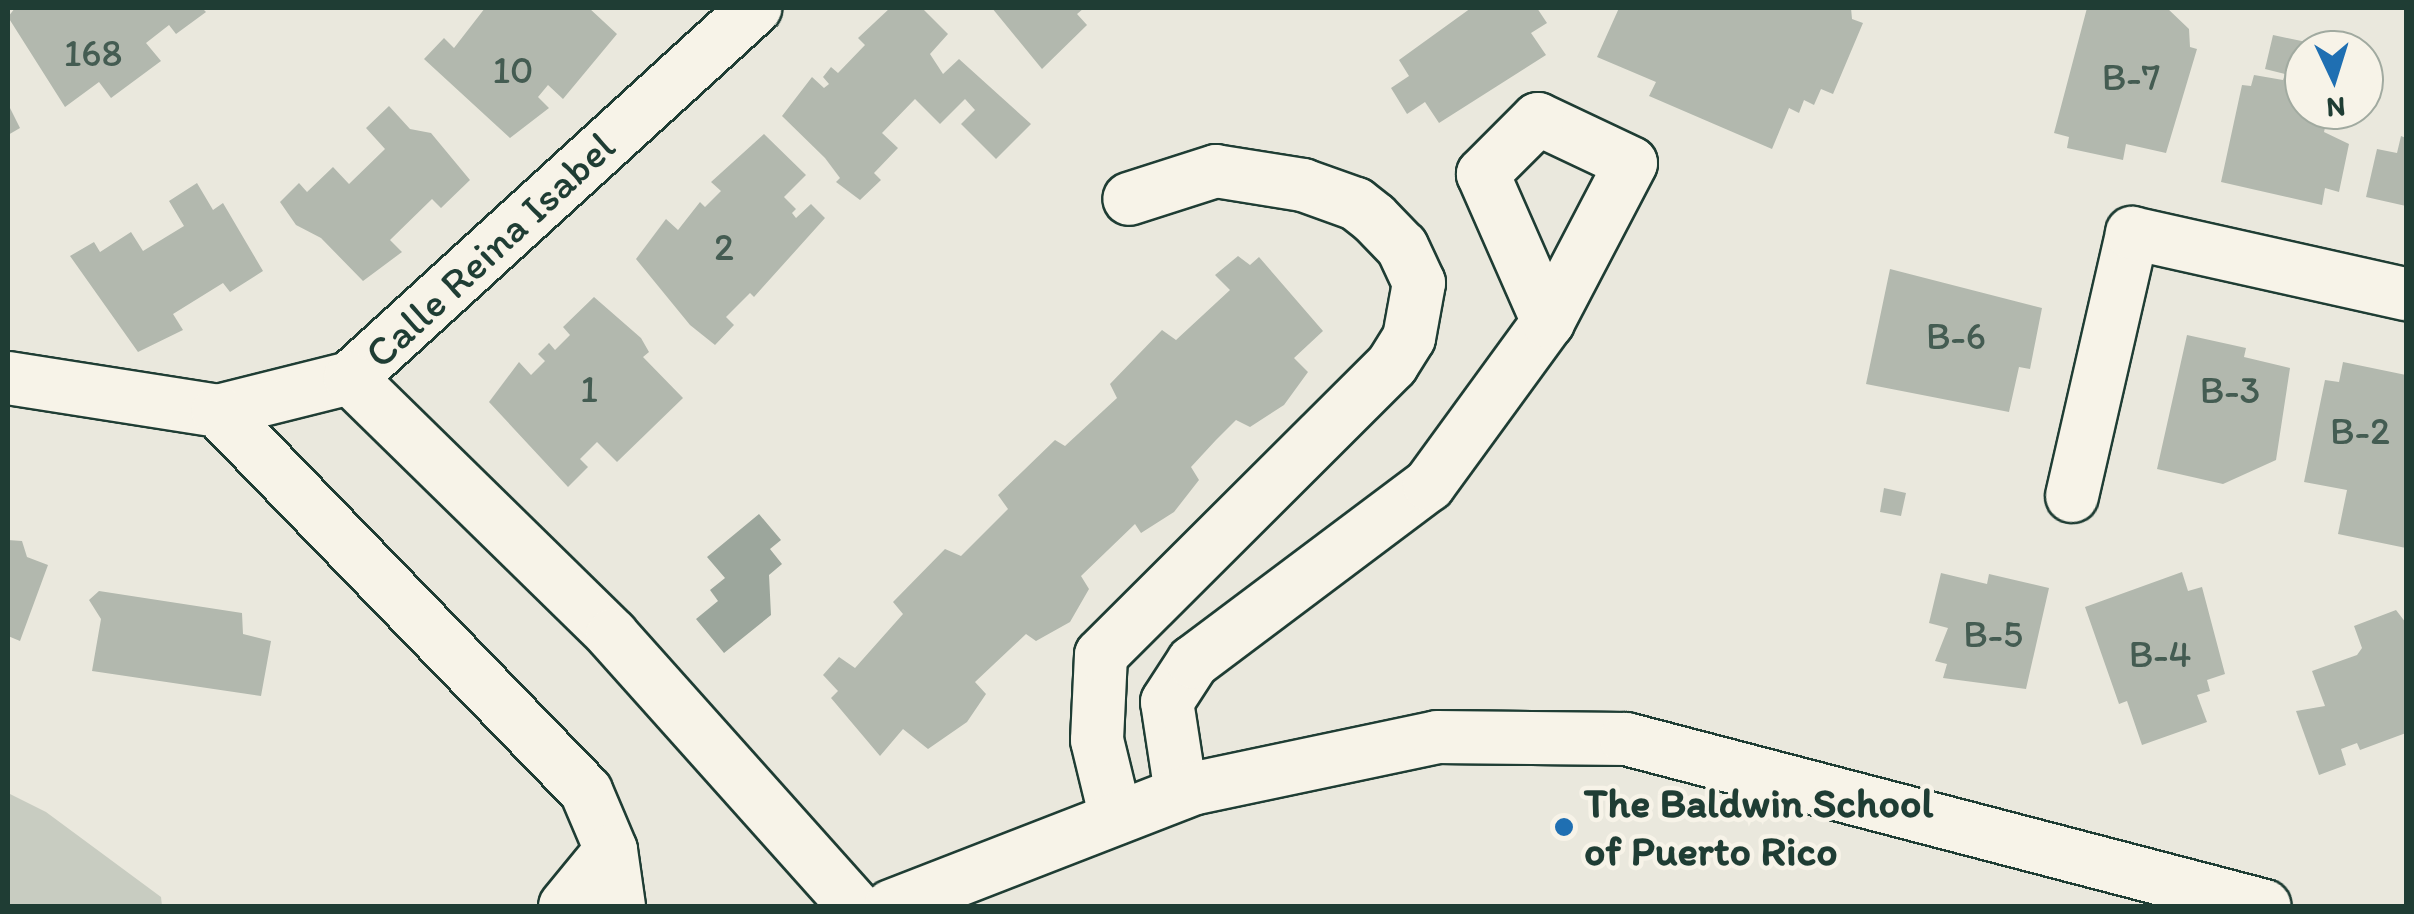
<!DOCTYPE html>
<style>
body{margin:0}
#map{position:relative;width:2414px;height:914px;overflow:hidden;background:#eae8dd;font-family:Itim,sans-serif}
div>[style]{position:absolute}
.green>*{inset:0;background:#c8ccc1}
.water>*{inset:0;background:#9ca69c}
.building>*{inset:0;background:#b2b8ae}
.roads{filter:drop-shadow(2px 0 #1f3d34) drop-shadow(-2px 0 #1f3d34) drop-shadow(0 2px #1f3d34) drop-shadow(0 -2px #1f3d34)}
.minor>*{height:52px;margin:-26px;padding:0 26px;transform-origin:26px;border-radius:26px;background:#f7f3e8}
.dots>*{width:28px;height:28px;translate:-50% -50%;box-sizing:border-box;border:5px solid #f7f3e8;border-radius:50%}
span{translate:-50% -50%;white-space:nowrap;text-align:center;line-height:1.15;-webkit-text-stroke:9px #f7f3e8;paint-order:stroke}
.number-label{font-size:38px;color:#445c52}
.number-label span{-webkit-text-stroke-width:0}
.street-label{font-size:42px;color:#1f3d34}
.poi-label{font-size:42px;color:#1f3d34;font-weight:700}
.left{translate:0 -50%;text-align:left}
.frame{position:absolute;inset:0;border:10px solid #1f3d34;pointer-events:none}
.north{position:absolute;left:2284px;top:30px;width:100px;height:100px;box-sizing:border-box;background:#f7f3e8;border:2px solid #a1aaa0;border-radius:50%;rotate:176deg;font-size:28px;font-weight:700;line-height:40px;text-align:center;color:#1f3d34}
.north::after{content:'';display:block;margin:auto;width:35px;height:45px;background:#1f6fb2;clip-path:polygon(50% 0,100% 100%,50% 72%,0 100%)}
</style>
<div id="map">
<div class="green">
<i style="clip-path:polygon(8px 793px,46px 812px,161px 897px,162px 906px,8px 906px)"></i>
</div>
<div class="water">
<i style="clip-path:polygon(759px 514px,781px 540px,770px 549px,782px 564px,769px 575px,771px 615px,724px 653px,696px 619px,718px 601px,710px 590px,725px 578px,707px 557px)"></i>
</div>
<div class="building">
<i style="clip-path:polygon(15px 8px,202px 8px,206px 12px,176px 34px,169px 25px,146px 43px,161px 61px,111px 98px,99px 82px,65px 107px,8px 17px)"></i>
<i style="clip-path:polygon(485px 8px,589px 8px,617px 34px,563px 99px,548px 85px,538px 97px,549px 108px,510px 138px,424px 59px,444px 38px,454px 48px)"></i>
<i style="clip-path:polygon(890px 8px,922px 8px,948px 34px,930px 54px,943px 74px,959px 59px,1031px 124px,996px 159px,961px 124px,975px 110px,965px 99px,940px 124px,915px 99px,882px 133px,898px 148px,874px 173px,881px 180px,860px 200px,836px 182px,840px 178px,825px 158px,782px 116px,812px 77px,824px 88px,829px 84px,823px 77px,831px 67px,838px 73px,865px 45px,858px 38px)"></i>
<i style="clip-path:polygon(992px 8px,1084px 8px,1077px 14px,1087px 25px,1042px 69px)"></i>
<i style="clip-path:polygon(1471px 8px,1537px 8px,1547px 23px,1531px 33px,1546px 55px,1439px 123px,1425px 102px,1407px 114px,1391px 88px,1409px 76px,1399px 60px)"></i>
<i style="clip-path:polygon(1619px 8px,1851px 8px,1852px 19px,1863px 23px,1833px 94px,1821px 89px,1814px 105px,1804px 100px,1799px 113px,1789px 108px,1772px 149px,1649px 96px,1656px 82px,1597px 57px)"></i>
<i style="clip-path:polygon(2087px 8px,2167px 8px,2189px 29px,2190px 47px,2197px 49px,2166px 153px,2126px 144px,2123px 160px,2067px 148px,2069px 137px,2054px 133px)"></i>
<i style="clip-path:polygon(2273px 35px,2335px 48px,2304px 50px,2304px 110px,2329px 110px,2324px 132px,2349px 144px,2339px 192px,2325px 188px,2322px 205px,2221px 182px,2242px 85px,2251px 86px,2254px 75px,2283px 80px,2285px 74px,2265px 69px)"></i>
<i style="clip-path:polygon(8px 104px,20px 128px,8px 135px)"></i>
<i style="clip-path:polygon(389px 106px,410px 129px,431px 133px,470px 180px,441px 208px,432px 199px,390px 240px,402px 252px,363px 281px,321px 238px,296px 225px,280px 202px,299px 183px,307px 192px,333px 167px,349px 184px,385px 149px,366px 128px)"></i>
<i style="clip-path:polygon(764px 134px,806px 175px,784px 197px,796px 209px,792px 213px,796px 218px,811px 204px,825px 218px,754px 297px,750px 293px,726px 317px,734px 325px,715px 345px,690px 325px,636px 259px,666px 219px,678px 230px,700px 202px,705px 207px,721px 191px,711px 182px)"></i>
<i style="clip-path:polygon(2401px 136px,2406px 138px,2406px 206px,2366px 197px,2377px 149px,2397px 153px)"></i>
<i style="clip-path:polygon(197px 183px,213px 210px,223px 203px,263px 271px,230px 292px,223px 283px,173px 314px,183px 330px,138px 352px,70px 256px,94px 242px,100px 252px,131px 232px,143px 251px,184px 226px,169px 201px)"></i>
<i style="clip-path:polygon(1238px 256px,1250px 265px,1259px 257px,1323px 331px,1294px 358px,1308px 372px,1284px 405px,1250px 427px,1236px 420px,1216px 440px,1191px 467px,1199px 480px,1174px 512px,1141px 533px,1135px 524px,1081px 576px,1089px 589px,1070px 622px,1036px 641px,1026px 634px,975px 682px,986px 694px,967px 722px,928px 749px,903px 729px,880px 756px,831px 698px,838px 691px,823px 675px,839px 657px,855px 668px,903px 614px,893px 602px,945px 549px,961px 556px,1008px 509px,998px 495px,1055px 440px,1065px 446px,1117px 398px,1110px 384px,1162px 330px,1176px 340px,1230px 290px,1215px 275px)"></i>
<i style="clip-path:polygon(1890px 269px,2042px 308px,2030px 369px,2019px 367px,2009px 412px,1866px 384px)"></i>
<i style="clip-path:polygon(594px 297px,641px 338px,649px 352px,643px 357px,683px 398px,617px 462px,597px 442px,580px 459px,588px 467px,568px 487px,489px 402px,519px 362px,531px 375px,545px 361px,538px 354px,549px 343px,555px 350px,570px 335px,563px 327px)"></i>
<i style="clip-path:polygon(2187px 335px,2246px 348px,2244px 357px,2290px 368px,2276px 460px,2223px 484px,2157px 469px)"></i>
<i style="clip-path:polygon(2343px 362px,2406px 375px,2406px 548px,2338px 534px,2347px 490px,2304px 482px,2325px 380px,2339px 382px)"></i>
<i style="clip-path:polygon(1884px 488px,1906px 493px,1901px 516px,1880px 512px)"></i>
<i style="clip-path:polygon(8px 540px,22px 541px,27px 557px,48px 565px,20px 641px,8px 636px)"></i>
<i style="clip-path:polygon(2182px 572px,2188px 591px,2202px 587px,2225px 674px,2207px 680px,2210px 691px,2197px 695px,2207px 722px,2142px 745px,2127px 701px,2119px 704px,2085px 607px)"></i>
<i style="clip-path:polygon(1941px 573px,1987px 584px,1989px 574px,2049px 588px,2026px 689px,1943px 678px,1947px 664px,1935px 661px,1948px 628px,1929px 623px)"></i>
<i style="clip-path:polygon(99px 591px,242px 613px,243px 634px,271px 641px,261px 696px,92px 671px,101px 619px,89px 600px)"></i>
<i style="clip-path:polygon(2396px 610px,2406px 623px,2406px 733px,2360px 750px,2357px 743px,2341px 749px,2346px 765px,2319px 775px,2296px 711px,2325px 706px,2312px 671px,2357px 655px,2362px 648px,2354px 626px)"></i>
</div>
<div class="roads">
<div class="minor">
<i style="left:8px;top:378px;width:213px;rotate:8.9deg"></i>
<i style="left:218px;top:411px;width:136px;rotate:-14deg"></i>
<i style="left:350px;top:378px;width:549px;rotate:-42.41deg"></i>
<i style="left:350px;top:378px;width:367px;rotate:44.4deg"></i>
<i style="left:612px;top:635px;width:363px;rotate:48.2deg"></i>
<i style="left:218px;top:411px;width:529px;rotate:45.92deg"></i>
<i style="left:586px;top:791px;width:64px;rotate:67deg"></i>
<i style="left:611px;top:850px;width:57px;rotate:81.9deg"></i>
<i style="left:2072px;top:496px;width:270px;rotate:-77.1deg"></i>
<i style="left:2132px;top:233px;width:281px;rotate:12.6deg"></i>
<i style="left:1181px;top:793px;width:92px;rotate:-98.7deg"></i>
<i style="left:1167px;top:702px;width:48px;rotate:-57deg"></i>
<i style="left:1193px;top:662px;width:295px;rotate:-36.9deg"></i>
<i style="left:1429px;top:485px;width:202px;rotate:-53.9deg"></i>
<i style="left:1548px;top:322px;width:179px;rotate:-62.4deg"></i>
<i style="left:1631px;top:163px;width:103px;rotate:-154.7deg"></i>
<i style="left:1538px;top:119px;width:78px;rotate:135deg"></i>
<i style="left:1483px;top:174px;width:162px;rotate:66.3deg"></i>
<i style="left:1116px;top:818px;width:80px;rotate:-103.7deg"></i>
<i style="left:1097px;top:740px;width:85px;rotate:-87.3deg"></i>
<i style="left:1101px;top:655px;width:411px;rotate:-44.9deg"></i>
<i style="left:1392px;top:365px;width:32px;rotate:-58deg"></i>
<i style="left:1409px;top:338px;width:56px;rotate:-79.7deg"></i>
<i style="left:1419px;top:283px;width:40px;rotate:-115deg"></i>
<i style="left:1402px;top:247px;width:40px;rotate:-134deg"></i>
<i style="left:1374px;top:218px;width:23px;rotate:-142deg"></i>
<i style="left:1356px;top:204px;width:56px;rotate:-160.3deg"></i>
<i style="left:1303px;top:185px;width:88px;rotate:-170.9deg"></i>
<i style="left:1216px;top:171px;width:91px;rotate:162.2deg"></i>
<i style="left:565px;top:906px;width:72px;rotate:-50.6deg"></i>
<i style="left:891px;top:906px;width:327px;rotate:-21.2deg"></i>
<i style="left:1196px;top:788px;width:246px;rotate:-11.9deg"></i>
<i style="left:1437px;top:737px;width:189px;rotate:0.6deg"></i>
<i style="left:1626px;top:739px;width:660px;rotate:14.65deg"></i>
</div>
</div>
<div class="dots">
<i style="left:1564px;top:827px;background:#1f6fb2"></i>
</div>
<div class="number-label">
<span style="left:93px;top:54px">168</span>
<span style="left:513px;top:71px">10</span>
<span style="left:2131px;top:78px">B-7</span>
<span style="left:724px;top:248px">2</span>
<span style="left:1956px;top:337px">B-6</span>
<span style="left:589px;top:390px">1</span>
<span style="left:2230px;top:391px">B-3</span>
<span style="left:2360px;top:432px">B-2</span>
<span style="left:1993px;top:635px">B-5</span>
<span style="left:2160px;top:655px">B-4</span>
</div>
<div class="street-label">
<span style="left:490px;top:250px;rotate:-43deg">Calle Reina Isabel</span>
</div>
<div class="poi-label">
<span class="left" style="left:1584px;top:827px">The Baldwin School<br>of Puerto Rico</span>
</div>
<div class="frame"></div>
<div class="north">N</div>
</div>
